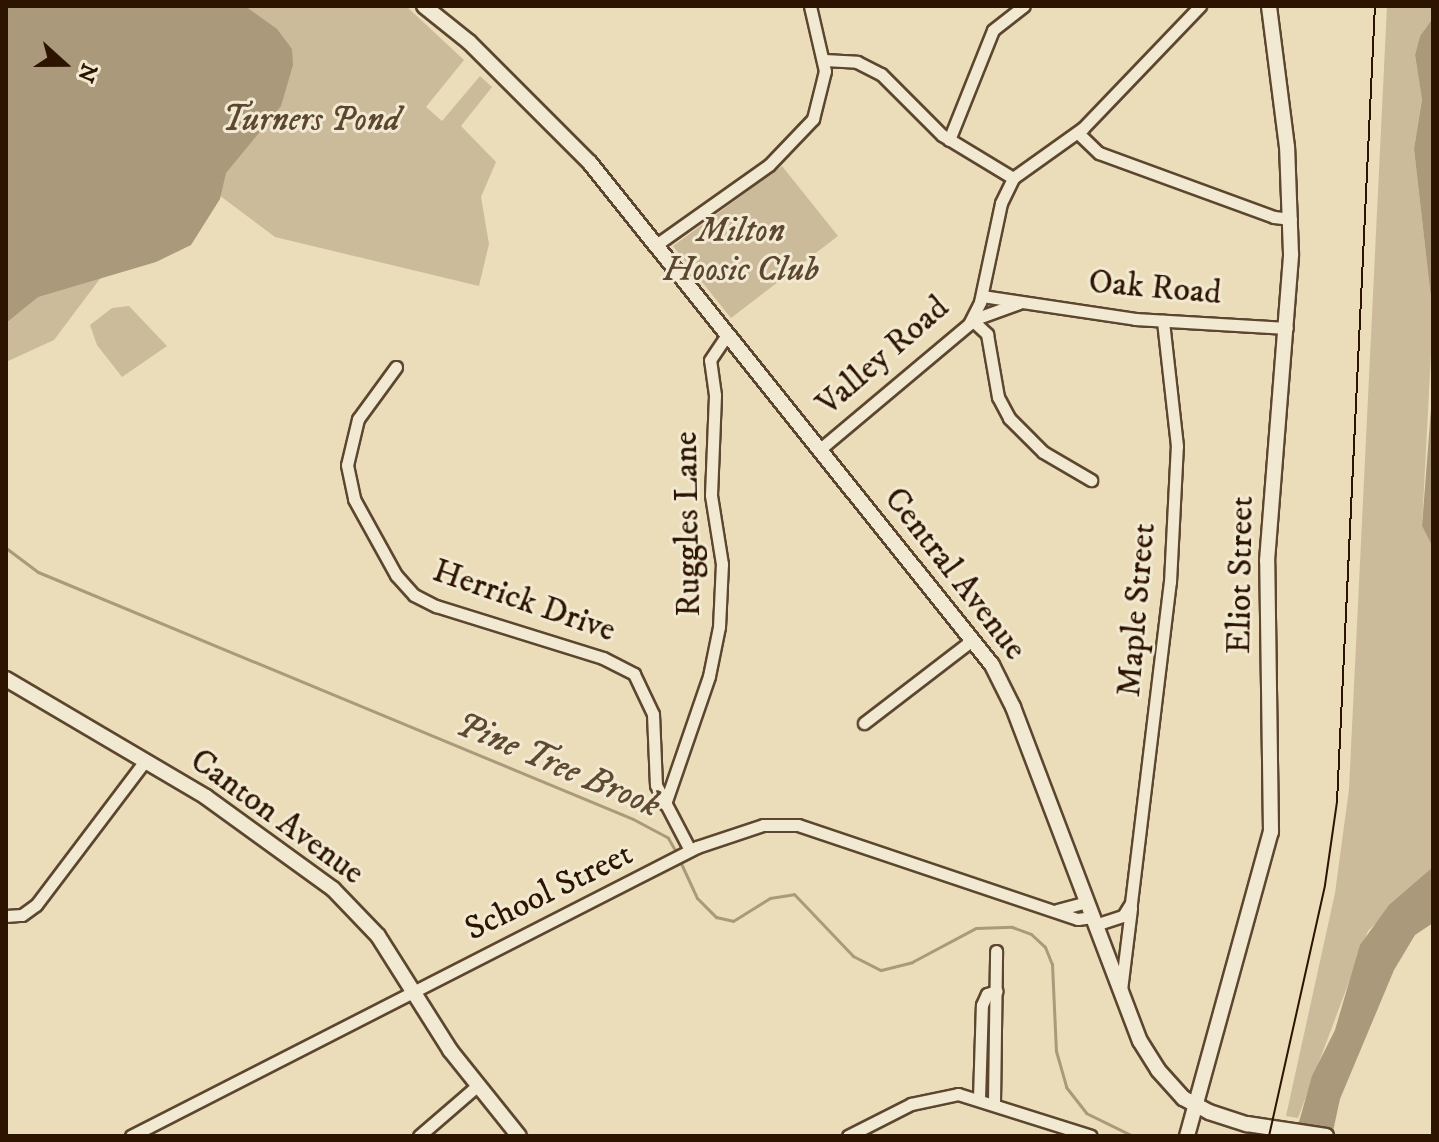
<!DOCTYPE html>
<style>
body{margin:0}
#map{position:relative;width:1439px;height:1142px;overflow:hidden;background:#ebddb9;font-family:"IM FELL DW Pica",serif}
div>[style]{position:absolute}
.green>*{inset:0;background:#cbbb9a}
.water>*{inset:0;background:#aa997a}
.stream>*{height:3px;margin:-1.5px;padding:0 1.5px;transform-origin:1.5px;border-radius:1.5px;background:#aa997a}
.roads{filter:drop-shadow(2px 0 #5c462f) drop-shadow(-2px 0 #5c462f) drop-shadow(0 2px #5c462f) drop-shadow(0 -2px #5c462f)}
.minor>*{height:11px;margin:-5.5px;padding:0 5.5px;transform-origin:5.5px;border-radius:5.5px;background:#f2e9d2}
.tertiary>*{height:14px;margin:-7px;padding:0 7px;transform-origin:7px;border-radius:7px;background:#f2e9d2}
.tram>*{height:2px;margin:-1px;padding:0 1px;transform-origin:1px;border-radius:1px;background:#2d1401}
span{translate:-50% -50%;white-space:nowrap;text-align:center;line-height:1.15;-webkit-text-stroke:6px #f2e9d2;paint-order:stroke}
.park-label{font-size:34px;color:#5c462f;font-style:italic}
.street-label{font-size:34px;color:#2d1401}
.water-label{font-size:36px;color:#5f4931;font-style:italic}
.frame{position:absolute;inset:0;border:8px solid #2d1401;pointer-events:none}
.north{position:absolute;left:24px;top:24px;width:80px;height:80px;-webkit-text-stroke:6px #f2e9d2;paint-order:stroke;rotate:111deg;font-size:22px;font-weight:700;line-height:32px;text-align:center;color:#2d1401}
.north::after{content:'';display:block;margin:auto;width:28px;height:36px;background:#2d1401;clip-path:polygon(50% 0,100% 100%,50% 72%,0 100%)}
</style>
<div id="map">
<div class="green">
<i style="clip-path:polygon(6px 6px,406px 6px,464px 60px,426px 107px,442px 121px,480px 76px,492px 87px,461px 126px,496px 162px,481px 197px,489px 244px,479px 286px,275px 237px,183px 168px,54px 340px,6px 362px)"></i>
<i style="clip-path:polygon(1387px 6px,1433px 6px,1433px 18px,1420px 36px,1415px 55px,1422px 98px,1414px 149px,1433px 316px,1422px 526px,1433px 548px,1433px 867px,1368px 931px,1298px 1118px,1286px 1116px,1335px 893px,1349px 789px)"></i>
<i style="clip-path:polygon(782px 166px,838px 236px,731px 318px,673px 246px)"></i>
<i style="clip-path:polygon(129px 306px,167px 346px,122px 377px,97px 345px,90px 325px,112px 308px)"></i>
</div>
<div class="water">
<i style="clip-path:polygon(6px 6px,245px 6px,277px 29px,292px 49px,293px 65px,281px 106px,226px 173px,220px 199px,191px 245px,156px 262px,38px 297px,6px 323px)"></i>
<i style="clip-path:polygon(1433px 18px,1433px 316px,1414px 149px,1422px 99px,1415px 55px,1420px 36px)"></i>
<i style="clip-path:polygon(1433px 383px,1433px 548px,1422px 526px)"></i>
<i style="clip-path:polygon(1433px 867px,1433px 923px,1415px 935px,1394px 970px,1340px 1099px,1332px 1136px,1295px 1136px,1312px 1076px,1335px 1030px,1360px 945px,1389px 905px)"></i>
</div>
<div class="stream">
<i style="left:6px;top:548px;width:40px;rotate:37deg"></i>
<i style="left:38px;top:572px;width:644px;rotate:22.54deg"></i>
<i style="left:633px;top:819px;width:40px;rotate:28deg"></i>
<i style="left:668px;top:838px;width:16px;rotate:60deg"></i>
<i style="left:679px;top:859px;width:43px;rotate:65.2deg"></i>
<i style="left:697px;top:898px;width:27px;rotate:45deg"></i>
<i style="left:716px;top:917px;width:17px;rotate:13deg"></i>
<i style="left:733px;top:921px;width:44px;rotate:-31.9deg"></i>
<i style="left:770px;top:898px;width:24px;rotate:-9deg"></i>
<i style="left:794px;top:894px;width:86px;rotate:46.4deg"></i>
<i style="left:853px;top:956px;width:31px;rotate:27deg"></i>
<i style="left:881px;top:970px;width:32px;rotate:-14deg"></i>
<i style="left:912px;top:962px;width:72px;rotate:-28deg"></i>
<i style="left:976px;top:928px;width:36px;rotate:-2deg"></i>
<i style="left:1012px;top:927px;width:20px;rotate:20deg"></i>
<i style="left:1031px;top:934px;width:19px;rotate:43deg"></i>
<i style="left:1045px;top:947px;width:18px;rotate:68deg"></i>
<i style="left:1052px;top:964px;width:87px;rotate:87.4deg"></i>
<i style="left:1056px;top:1051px;width:37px;rotate:74deg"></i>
<i style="left:1066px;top:1087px;width:33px;rotate:52deg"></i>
<i style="left:1086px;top:1113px;width:52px;rotate:26.1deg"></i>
</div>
<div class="roads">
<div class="minor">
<i style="left:824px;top:60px;width:33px;rotate:3deg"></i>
<i style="left:857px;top:62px;width:27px;rotate:27deg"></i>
<i style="left:881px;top:74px;width:86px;rotate:45deg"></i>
<i style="left:942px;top:135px;width:83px;rotate:31.2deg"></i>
<i style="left:1078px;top:133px;width:29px;rotate:44deg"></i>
<i style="left:1099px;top:153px;width:186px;rotate:20.1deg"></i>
<i style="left:1274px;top:217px;width:17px;rotate:7deg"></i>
<i style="left:949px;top:140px;width:118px;rotate:-68.2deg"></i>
<i style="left:993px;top:30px;width:39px;rotate:-38deg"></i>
<i style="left:656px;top:245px;width:138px;rotate:-35.3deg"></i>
<i style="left:769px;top:165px;width:64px;rotate:-46.3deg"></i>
<i style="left:813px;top:119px;width:49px;rotate:-76deg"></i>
<i style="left:825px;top:71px;width:67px;rotate:-103deg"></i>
<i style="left:982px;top:296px;width:155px;rotate:8.5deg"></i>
<i style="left:1135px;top:319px;width:152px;rotate:3.4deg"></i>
<i style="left:972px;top:320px;width:21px;rotate:43deg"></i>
<i style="left:987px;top:334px;width:64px;rotate:80.1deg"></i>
<i style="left:998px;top:397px;width:24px;rotate:62deg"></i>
<i style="left:1009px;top:418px;width:48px;rotate:45deg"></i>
<i style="left:1043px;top:452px;width:56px;rotate:30.3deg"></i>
<i style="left:972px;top:320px;width:50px;rotate:-19.9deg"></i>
<i style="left:396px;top:367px;width:64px;rotate:126.2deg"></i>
<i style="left:358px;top:419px;width:47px;rotate:103.4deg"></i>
<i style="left:347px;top:465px;width:35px;rotate:78deg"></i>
<i style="left:354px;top:499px;width:87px;rotate:61.1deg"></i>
<i style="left:396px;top:575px;width:27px;rotate:48deg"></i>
<i style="left:414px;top:595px;width:25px;rotate:27deg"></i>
<i style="left:436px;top:606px;width:175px;rotate:17.3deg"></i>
<i style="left:603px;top:658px;width:35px;rotate:27deg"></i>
<i style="left:634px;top:674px;width:44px;rotate:64.6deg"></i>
<i style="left:653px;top:714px;width:71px;rotate:87.6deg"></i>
<i style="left:656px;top:785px;width:73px;rotate:62.4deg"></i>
<i style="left:819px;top:450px;width:196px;rotate:-40deg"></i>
<i style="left:969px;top:324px;width:25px;rotate:-63deg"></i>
<i style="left:980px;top:302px;width:101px;rotate:-78deg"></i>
<i style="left:1001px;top:203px;width:28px;rotate:-64deg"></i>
<i style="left:1013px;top:178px;width:86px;rotate:-35.5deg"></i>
<i style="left:1083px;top:128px;width:169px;rotate:-46.2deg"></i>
<i style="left:864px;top:723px;width:136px;rotate:-37.5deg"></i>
<i style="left:665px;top:804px;width:135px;rotate:-71deg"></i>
<i style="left:709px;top:676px;width:50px;rotate:-78.5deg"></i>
<i style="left:719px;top:627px;width:63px;rotate:-87.3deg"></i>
<i style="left:722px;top:564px;width:70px;rotate:-99.1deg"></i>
<i style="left:711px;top:495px;width:100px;rotate:-87.7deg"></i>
<i style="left:715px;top:395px;width:35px;rotate:-98deg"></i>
<i style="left:710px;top:360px;width:30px;rotate:-56deg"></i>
<i style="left:1057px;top:910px;width:30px;rotate:-15deg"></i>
<i style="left:6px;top:916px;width:16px;rotate:-4deg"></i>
<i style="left:22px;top:915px;width:17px;rotate:-36deg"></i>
<i style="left:36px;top:905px;width:181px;rotate:-52.9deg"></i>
<i style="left:1095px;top:925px;width:29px;rotate:-18deg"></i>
<i style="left:1123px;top:916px;width:15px;rotate:-58deg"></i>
<i style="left:1131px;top:903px;width:323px;rotate:-83.1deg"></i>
<i style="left:1170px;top:582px;width:136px;rotate:-87.1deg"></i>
<i style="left:1177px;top:446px;width:126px;rotate:-96.4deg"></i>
<i style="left:1121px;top:990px;width:83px;rotate:-83deg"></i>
<i style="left:979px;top:1098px;width:93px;rotate:-88.2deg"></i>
<i style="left:982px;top:1005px;width:12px;rotate:-66deg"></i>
<i style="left:987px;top:994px;width:10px;rotate:-17deg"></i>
<i style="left:994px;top:1102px;width:151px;rotate:-89.2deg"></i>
<i style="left:131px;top:1136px;width:636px;rotate:-27.05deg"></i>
<i style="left:697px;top:847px;width:70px;rotate:-18.4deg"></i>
<i style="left:763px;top:825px;width:35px"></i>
<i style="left:798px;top:825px;width:295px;rotate:18.6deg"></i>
<i style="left:1078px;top:919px;width:14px;rotate:-8deg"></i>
<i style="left:419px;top:1136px;width:78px;rotate:-40.8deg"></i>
<i style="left:848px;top:1136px;width:71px;rotate:-26.9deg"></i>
<i style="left:911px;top:1104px;width:48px;rotate:-12deg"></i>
<i style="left:958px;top:1094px;width:139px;rotate:17.5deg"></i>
</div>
<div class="tertiary">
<i style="left:424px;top:6px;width:58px;rotate:38.7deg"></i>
<i style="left:469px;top:42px;width:171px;rotate:45deg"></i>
<i style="left:590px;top:163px;width:643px;rotate:51.31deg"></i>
<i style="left:992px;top:665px;width:47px;rotate:63.4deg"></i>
<i style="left:1013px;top:707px;width:357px;rotate:69.2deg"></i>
<i style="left:1140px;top:1041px;width:34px;rotate:58deg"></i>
<i style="left:1158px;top:1070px;width:38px;rotate:48deg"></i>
<i style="left:1183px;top:1098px;width:30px;rotate:28deg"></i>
<i style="left:1209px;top:1112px;width:40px;rotate:18deg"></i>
<i style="left:1247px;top:1124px;width:80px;rotate:8.6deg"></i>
<i style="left:6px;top:679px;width:232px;rotate:30.5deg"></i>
<i style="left:206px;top:797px;width:157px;rotate:35.9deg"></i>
<i style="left:333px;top:889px;width:65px;rotate:46.2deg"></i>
<i style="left:378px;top:936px;width:135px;rotate:57.7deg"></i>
<i style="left:450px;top:1050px;width:110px;rotate:51.3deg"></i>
<i style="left:1187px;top:1136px;width:315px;rotate:-74.6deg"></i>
<i style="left:1271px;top:832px;width:271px;rotate:-90.8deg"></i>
<i style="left:1267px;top:561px;width:308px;rotate:-85.5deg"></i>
<i style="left:1291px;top:254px;width:107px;rotate:-92.1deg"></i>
<i style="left:1287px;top:147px;width:142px;rotate:-97.3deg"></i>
</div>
</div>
<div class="tram">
<i style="left:1269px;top:1136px;width:257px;rotate:-77.4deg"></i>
<i style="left:1325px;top:885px;width:84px;rotate:-81.8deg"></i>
<i style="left:1337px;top:802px;width:797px;rotate:-87.27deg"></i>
</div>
<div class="park-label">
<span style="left:311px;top:121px">Turners Pond</span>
<span style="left:741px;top:251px">Milton<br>Hoosic Club</span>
</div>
<div class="street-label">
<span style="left:1155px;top:288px;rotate:5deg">Oak Road</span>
<span style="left:883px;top:356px;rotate:-41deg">Valley Road</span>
<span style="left:688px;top:524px;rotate:-91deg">Ruggles Lane</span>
<span style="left:955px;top:574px;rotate:52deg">Central Avenue</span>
<span style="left:1241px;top:575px;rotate:-89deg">Eliot Street</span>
<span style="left:524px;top:601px;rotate:19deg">Herrick Drive</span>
<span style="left:1137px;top:610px;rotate:-85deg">Maple Street</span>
<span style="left:277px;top:817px;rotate:36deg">Canton Avenue</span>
<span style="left:549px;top:892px;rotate:-26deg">School Street</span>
</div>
<div class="water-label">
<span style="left:558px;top:765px;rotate:23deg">Pine Tree Brook</span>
</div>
<div class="frame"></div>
<div class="north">N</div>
</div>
